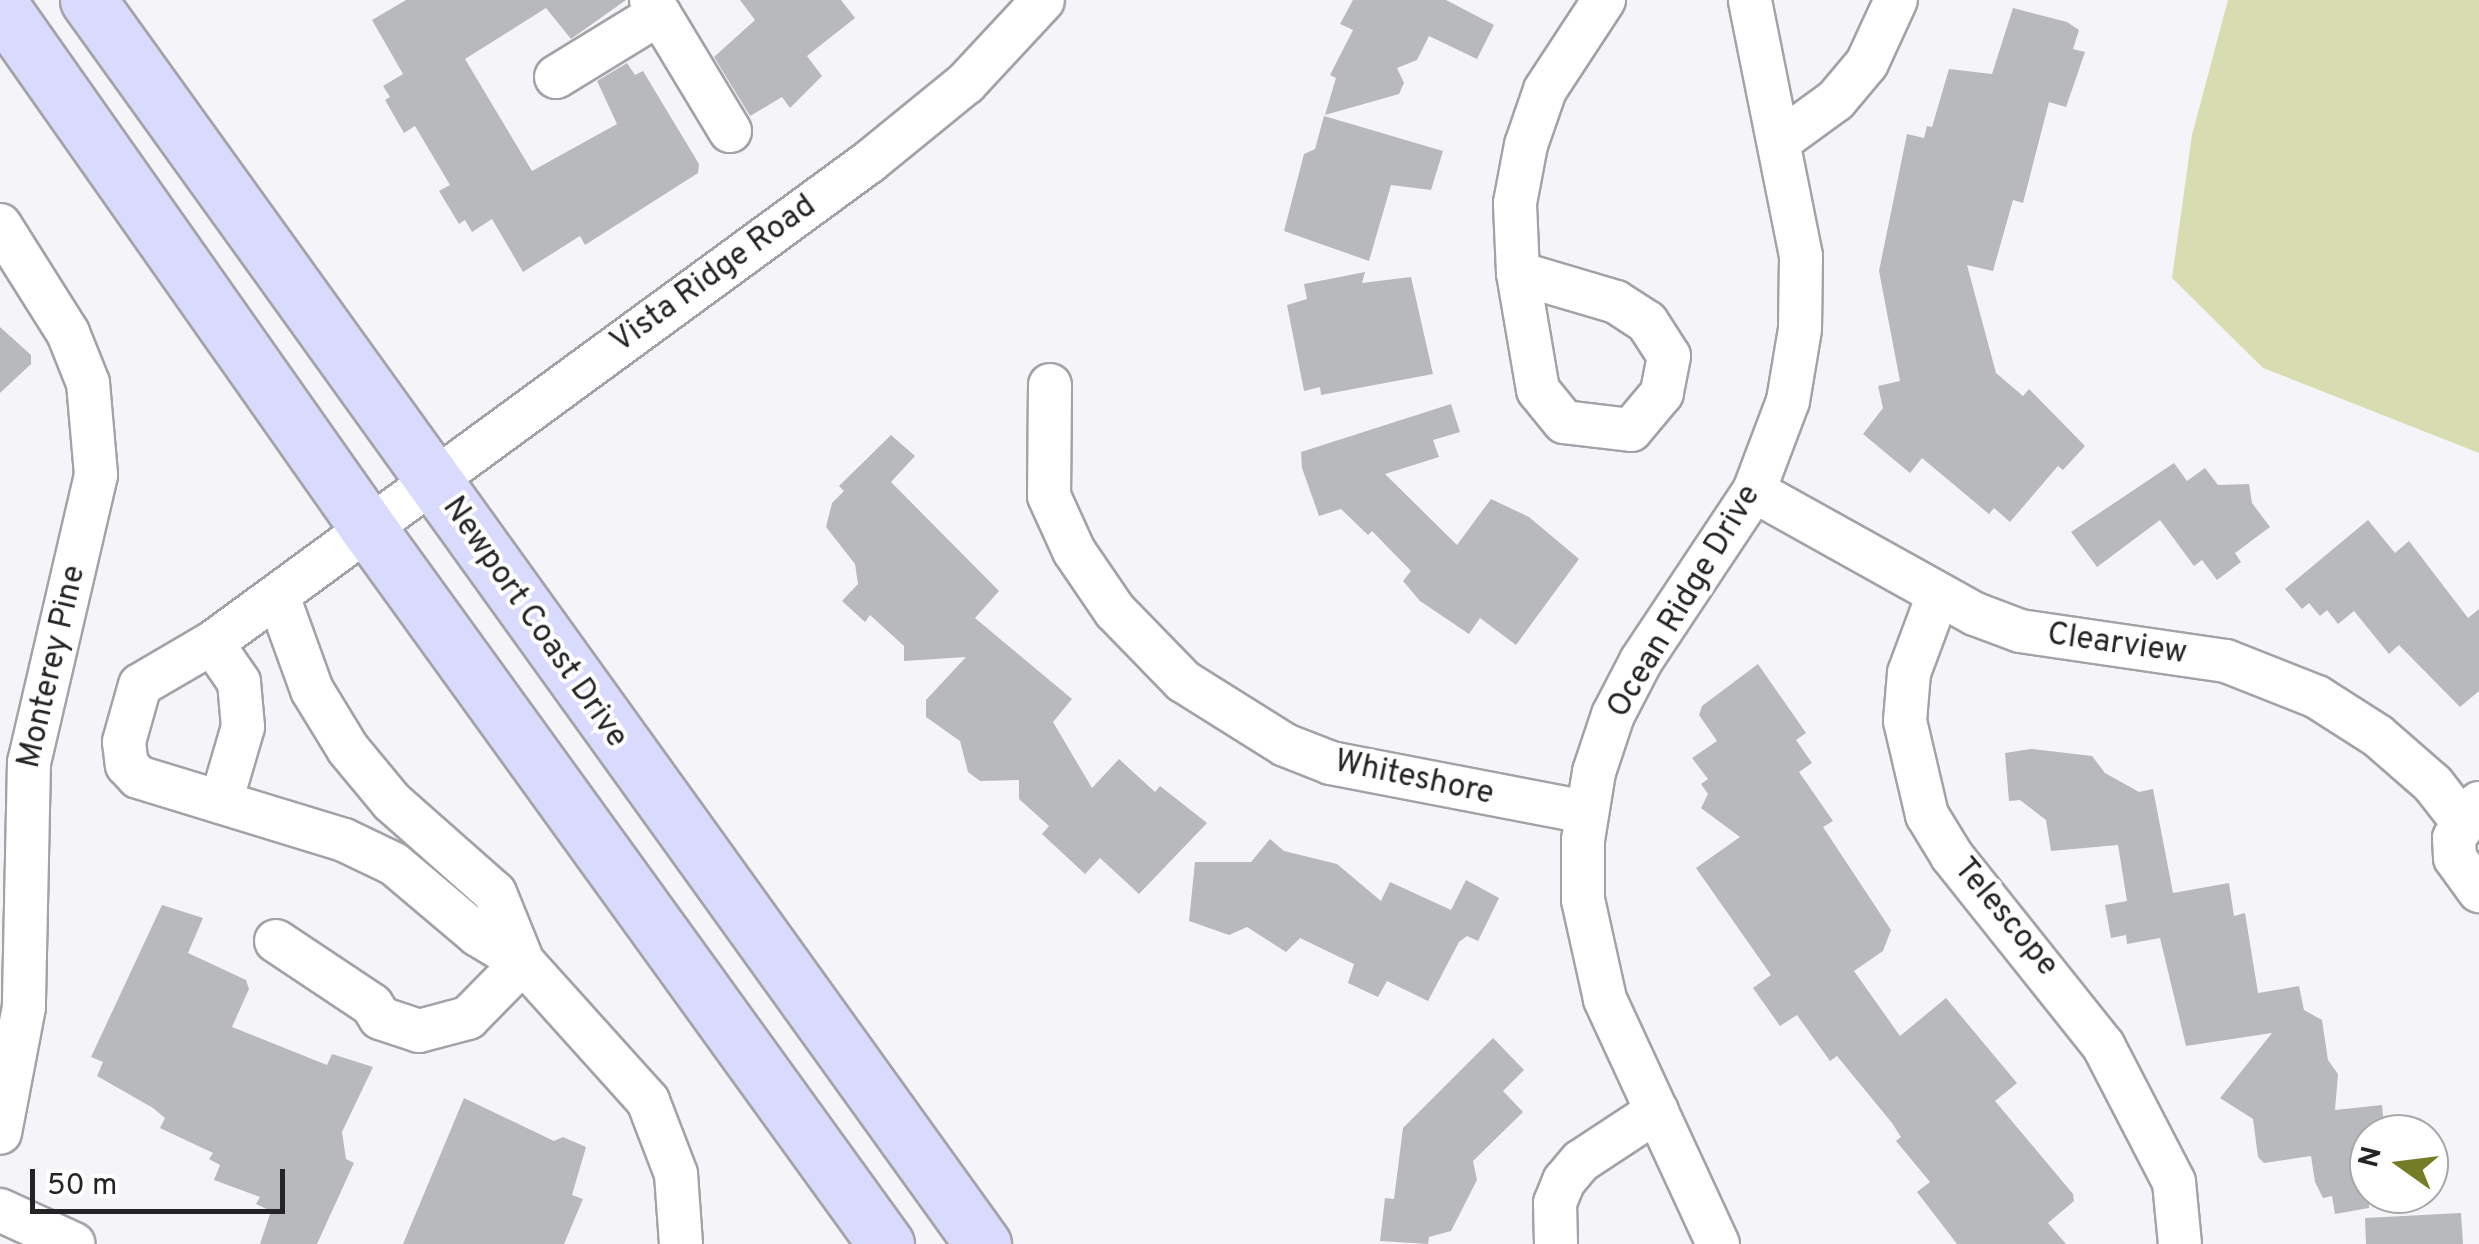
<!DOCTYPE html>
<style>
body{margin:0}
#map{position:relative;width:2479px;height:1244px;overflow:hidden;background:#f5f5f9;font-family:Overpass,sans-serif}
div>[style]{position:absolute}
.green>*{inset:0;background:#d7ddb0}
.building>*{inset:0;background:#b8b9bc}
.roads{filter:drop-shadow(2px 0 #a3a3a7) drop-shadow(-2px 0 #a3a3a7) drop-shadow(0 2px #a3a3a7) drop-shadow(0 -2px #a3a3a7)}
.minor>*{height:42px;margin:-21px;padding:0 21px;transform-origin:21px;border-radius:21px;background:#fff}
.major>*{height:55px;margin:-27.5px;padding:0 27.5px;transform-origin:27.5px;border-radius:27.5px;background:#d9dafe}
span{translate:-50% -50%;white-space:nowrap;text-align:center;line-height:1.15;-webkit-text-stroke:8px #fff;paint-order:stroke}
.street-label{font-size:32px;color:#242426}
.north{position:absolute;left:2349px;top:1114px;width:100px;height:100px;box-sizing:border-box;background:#fff;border:2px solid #a7a7a8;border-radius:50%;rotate:284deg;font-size:28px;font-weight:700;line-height:40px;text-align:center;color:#242426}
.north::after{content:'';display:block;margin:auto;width:35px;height:45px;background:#757c26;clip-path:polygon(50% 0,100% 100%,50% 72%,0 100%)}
.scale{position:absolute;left:30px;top:1169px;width:255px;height:45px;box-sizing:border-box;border:5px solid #242426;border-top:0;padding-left:12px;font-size:30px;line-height:35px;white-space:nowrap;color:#242426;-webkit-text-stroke:8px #fff;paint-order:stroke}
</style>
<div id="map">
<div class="green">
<i style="clip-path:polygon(2228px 0,2479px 0,2479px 453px,2263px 368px,2172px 278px,2192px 135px)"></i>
</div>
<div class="building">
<i style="clip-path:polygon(406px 0,626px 0,571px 39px,546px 8px,465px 59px,532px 171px,617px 124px,597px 81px,627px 63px,635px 75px,643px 71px,699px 164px,698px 173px,585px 245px,580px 236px,523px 272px,492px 219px,472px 232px,465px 220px,459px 224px,439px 191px,450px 185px,415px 126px,404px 133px,385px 100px,390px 97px,383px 86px,403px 74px,372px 20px)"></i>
<i style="clip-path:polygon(740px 0,841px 0,855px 18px,807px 56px,822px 76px,790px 108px,782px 97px,750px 116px,714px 57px,755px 20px)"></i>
<i style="clip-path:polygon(1353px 0,1446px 0,1494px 25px,1477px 59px,1429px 36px,1417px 60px,1397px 68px,1404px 83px,1399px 94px,1325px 115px,1336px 78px,1330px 75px,1353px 30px,1340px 24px)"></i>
<i style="clip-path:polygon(2013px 8px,2067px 22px,2079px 30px,2073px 49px,2085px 52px,2066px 107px,2049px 102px,2023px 203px,2013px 200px,1993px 271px,1967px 265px,1996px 373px,2023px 396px,2029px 389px,2085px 446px,2063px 470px,2058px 466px,2010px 522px,1994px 508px,1989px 514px,1922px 458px,1910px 473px,1863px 434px,1883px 408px,1878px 386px,1900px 381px,1879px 271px,1907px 134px,1924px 138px,1927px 126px,1932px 127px,1949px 69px,1992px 74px)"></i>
<i style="clip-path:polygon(1324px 116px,1443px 151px,1431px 190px,1391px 185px,1369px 261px,1284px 231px,1304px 154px,1315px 149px)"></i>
<i style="clip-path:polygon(1365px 272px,1362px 283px,1411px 277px,1433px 374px,1321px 395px,1320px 387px,1304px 391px,1287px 305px,1307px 299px,1304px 284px)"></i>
<i style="clip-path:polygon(0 327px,31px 355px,31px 364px,0 393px)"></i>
<i style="clip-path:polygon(1451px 404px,1460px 432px,1433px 440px,1439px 457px,1385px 474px,1457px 545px,1491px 499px,1529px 517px,1579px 559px,1516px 645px,1480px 618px,1469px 634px,1420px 601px,1403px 581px,1411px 571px,1372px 531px,1368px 535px,1341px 509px,1319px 516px,1302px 468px,1301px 452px)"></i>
<i style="clip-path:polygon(891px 435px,915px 456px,891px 482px,999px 591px,975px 618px,1072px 699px,1053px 722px,1092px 788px,1119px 759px,1155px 792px,1160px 786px,1207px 823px,1139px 894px,1100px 858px,1085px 874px,1042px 834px,1049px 826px,1019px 799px,1019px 780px,980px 781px,968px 772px,960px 741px,926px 717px,926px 700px,966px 657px,904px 661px,904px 646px,870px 615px,865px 622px,842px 601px,858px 584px,855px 564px,826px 527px,832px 503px,844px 491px,839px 486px)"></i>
<i style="clip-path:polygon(2174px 463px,2187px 481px,2205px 468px,2218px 485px,2249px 484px,2252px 503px,2270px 527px,2235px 553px,2241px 562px,2217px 580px,2202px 560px,2194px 566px,2160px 520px,2097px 567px,2071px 532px)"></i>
<i style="clip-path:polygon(2368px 520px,2395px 553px,2409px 541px,2468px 618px,2479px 609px,2479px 691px,2460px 707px,2399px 645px,2389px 654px,2354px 611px,2338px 624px,2327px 610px,2320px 616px,2309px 603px,2302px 609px,2285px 589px)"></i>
<i style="clip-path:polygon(1758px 664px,1806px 733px,1796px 740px,1812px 763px,1799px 772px,1833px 821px,1823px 827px,1891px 930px,1883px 951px,1854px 971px,1900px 1036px,1946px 998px,2017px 1083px,1995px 1101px,2073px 1194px,2074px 1201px,2048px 1223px,2066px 1244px,1957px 1244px,1917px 1192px,1930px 1182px,1896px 1141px,1901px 1137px,1892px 1123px,1837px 1056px,1830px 1061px,1797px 1015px,1780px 1026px,1753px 988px,1771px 975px,1696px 868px,1740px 837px,1701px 808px,1708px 794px,1701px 784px,1708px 779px,1692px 758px,1717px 741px,1699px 715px,1702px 706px)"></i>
<i style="clip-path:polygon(2031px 749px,2092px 756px,2105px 773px,2139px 792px,2153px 789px,2173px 893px,2229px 883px,2234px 916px,2245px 913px,2258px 993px,2299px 986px,2304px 1010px,2322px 1020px,2328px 1060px,2338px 1074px,2335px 1110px,2382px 1105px,2385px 1134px,2369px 1134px,2369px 1208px,2335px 1214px,2332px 1196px,2323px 1198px,2315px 1182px,2311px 1156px,2264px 1163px,2258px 1157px,2253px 1119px,2220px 1098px,2272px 1033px,2186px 1046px,2160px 938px,2127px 944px,2126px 935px,2111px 938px,2105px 905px,2127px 901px,2118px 845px,2051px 851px,2046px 820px,2020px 800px,2009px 801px,2005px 753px)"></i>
<i style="clip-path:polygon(1270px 839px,1284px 851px,1337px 864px,1381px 901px,1390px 882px,1451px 910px,1466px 880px,1499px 898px,1478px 941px,1467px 936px,1459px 942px,1428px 1001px,1387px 981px,1378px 997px,1348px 983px,1354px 964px,1300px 938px,1286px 952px,1247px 927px,1229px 935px,1189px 921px,1195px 862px,1251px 862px)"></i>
<i style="clip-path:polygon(162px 905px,203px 918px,188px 953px,246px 980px,249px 989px,232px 1027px,327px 1065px,332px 1054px,373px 1067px,342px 1132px,346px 1159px,354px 1163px,317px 1244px,260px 1244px,271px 1211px,256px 1204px,260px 1197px,214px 1180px,220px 1165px,209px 1159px,213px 1153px,160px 1128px,165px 1118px,153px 1108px,97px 1076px,103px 1062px,91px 1057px)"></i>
<i style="clip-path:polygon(1493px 1038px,1524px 1070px,1503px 1091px,1523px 1112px,1473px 1161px,1477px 1180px,1451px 1231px,1429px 1237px,1428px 1244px,1380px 1241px,1385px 1198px,1394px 1199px,1403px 1128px)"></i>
<i style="clip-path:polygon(464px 1098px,554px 1141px,563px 1137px,586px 1147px,572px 1195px,583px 1199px,564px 1244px,403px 1244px)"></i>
<i style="clip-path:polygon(2461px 1213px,2463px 1244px,2366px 1244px,2365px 1218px)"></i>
</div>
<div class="roads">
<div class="minor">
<i style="left:651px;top:0;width:153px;rotate:58.9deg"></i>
<i style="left:556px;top:77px;width:121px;rotate:-31.5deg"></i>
<i style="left:1781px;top:140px;width:68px;rotate:-36deg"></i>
<i style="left:1836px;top:100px;width:48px;rotate:-50deg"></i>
<i style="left:1867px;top:63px;width:69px;rotate:-65.3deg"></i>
<i style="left:0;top:225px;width:128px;rotate:57.8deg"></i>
<i style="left:68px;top:333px;width:54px;rotate:68.2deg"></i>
<i style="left:88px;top:383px;width:92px;rotate:85deg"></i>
<i style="left:96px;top:475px;width:295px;rotate:103.1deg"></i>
<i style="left:29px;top:762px;width:245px;rotate:91.2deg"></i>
<i style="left:24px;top:1007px;width:128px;rotate:100.8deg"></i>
<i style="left:1518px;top:273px;width:102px;rotate:16.5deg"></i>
<i style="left:1616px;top:302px;width:37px;rotate:33deg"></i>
<i style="left:1647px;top:322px;width:40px;rotate:57.1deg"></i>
<i style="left:1669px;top:356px;width:38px;rotate:101deg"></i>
<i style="left:1662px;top:393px;width:48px;rotate:130deg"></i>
<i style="left:1631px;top:430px;width:67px;rotate:-173.2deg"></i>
<i style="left:1564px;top:422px;width:41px;rotate:-129.1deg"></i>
<i style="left:1538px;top:390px;width:119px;rotate:-99.7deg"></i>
<i style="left:1518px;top:273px;width:70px;rotate:-92.5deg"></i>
<i style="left:1515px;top:203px;width:59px;rotate:-79.3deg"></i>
<i style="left:1526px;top:145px;width:58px;rotate:-70.9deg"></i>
<i style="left:1545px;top:90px;width:108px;rotate:-56.8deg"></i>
<i style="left:1050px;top:385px;width:111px;rotate:90.5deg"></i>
<i style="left:1049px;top:496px;width:60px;rotate:65.6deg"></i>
<i style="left:1074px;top:551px;width:73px;rotate:55.7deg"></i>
<i style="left:1115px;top:611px;width:98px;rotate:45.8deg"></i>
<i style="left:1183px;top:681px;width:120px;rotate:32.1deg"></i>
<i style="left:1285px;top:745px;width:49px;rotate:21.4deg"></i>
<i style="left:1331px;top:763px;width:260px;rotate:10.9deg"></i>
<i style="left:1754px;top:491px;width:253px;rotate:29.1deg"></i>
<i style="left:1975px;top:614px;width:48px;rotate:20.7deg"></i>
<i style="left:2020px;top:631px;width:208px;rotate:8.3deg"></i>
<i style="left:2226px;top:661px;width:98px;rotate:21.6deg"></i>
<i style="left:2317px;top:697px;width:72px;rotate:32.6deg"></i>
<i style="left:2378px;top:736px;width:73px;rotate:41.1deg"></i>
<i style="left:2433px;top:784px;width:46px;rotate:52.1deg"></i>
<i style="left:1938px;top:595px;width:83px;rotate:110.4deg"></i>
<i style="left:1909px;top:673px;width:48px;rotate:94.8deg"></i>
<i style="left:1905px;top:721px;width:97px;rotate:76.8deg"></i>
<i style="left:1927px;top:815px;width:48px;rotate:58.6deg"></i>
<i style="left:1952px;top:856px;width:242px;rotate:51.4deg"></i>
<i style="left:2103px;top:1045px;width:154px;rotate:62.6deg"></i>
<i style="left:2174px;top:1182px;width:62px;rotate:84.5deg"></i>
<i style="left:278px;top:596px;width:100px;rotate:70.1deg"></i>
<i style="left:312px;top:690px;width:69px;rotate:58.6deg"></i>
<i style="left:348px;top:749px;width:69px;rotate:50.3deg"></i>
<i style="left:392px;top:802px;width:137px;rotate:41.5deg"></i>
<i style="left:495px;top:893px;width:74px;rotate:67.9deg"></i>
<i style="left:212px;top:643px;width:814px;rotate:-36.21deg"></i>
<i style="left:869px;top:162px;width:125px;rotate:-39.2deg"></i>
<i style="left:966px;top:83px;width:113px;rotate:-47.1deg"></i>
<i style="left:221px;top:802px;width:78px;rotate:-73.7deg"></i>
<i style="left:243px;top:727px;width:45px;rotate:-95.1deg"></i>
<i style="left:239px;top:682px;width:47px;rotate:-124.7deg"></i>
<i style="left:212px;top:643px;width:83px;rotate:149.7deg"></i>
<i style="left:140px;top:685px;width:59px;rotate:105.7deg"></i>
<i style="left:124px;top:742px;width:23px;rotate:83deg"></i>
<i style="left:127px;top:765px;width:16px;rotate:47deg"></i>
<i style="left:138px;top:777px;width:215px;rotate:17deg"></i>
<i style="left:344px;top:840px;width:55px;rotate:25.6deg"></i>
<i style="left:394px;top:864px;width:110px;rotate:40.2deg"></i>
<i style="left:478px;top:935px;width:52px;rotate:31deg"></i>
<i style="left:523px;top:962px;width:187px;rotate:48deg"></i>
<i style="left:648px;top:1101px;width:78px;rotate:69deg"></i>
<i style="left:676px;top:1174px;width:70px;rotate:85.9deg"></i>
<i style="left:2479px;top:803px;width:43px;rotate:125.5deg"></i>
<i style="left:2454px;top:838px;width:20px;rotate:87deg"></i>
<i style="left:2455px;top:858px;width:41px;rotate:54deg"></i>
<i style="left:276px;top:941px;width:115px;rotate:33.7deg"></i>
<i style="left:372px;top:1005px;width:15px;rotate:58deg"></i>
<i style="left:380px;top:1018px;width:41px;rotate:18.4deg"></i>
<i style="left:419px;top:1031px;width:51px;rotate:-14.9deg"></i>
<i style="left:468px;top:1018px;width:78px;rotate:-45.5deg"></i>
<i style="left:0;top:1210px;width:81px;rotate:24.7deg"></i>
<i style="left:1556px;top:1244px;width:41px;rotate:-91.4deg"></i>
<i style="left:1555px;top:1203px;width:24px;rotate:-68deg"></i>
<i style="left:1564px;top:1181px;width:26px;rotate:-50deg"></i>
<i style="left:1581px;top:1161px;width:91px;rotate:-33.3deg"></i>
<i style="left:1718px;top:1244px;width:270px;rotate:-114.8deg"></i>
<i style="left:1605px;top:999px;width:101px;rotate:-102.5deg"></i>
<i style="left:1583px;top:900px;width:60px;rotate:-90deg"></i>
<i style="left:1583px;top:840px;width:69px;rotate:-80.8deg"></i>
<i style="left:1594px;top:772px;width:60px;rotate:-71.6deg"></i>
<i style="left:1613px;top:715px;width:61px;rotate:-62.6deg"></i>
<i style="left:1641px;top:661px;width:204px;rotate:-56.4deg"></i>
<i style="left:1754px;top:491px;width:96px;rotate:-69.3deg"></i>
<i style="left:1788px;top:401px;width:73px;rotate:-80.5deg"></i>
<i style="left:1800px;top:329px;width:73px;rotate:-89.2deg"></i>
<i style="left:1801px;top:256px;width:261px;rotate:-101.3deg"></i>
</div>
<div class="major">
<i style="left:88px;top:0;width:1533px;rotate:54.27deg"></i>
<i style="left:0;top:5px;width:639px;rotate:54.87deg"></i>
<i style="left:368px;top:528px;width:884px;rotate:54.12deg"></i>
</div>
</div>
<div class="street-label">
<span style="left:714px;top:275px;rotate:-36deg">Vista Ridge Road</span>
<span style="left:1685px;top:602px;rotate:-59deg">Ocean Ridge Drive</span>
<span style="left:534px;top:623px;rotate:55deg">Newport Coast Drive</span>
<span style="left:2117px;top:645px;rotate:8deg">Clearview</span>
<span style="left:53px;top:667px;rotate:-77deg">Monterey Pine</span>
<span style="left:1414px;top:779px;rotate:12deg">Whiteshore</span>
<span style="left:2005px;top:918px;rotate:50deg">Telescope</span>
</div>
<div class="north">N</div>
<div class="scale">50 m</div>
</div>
